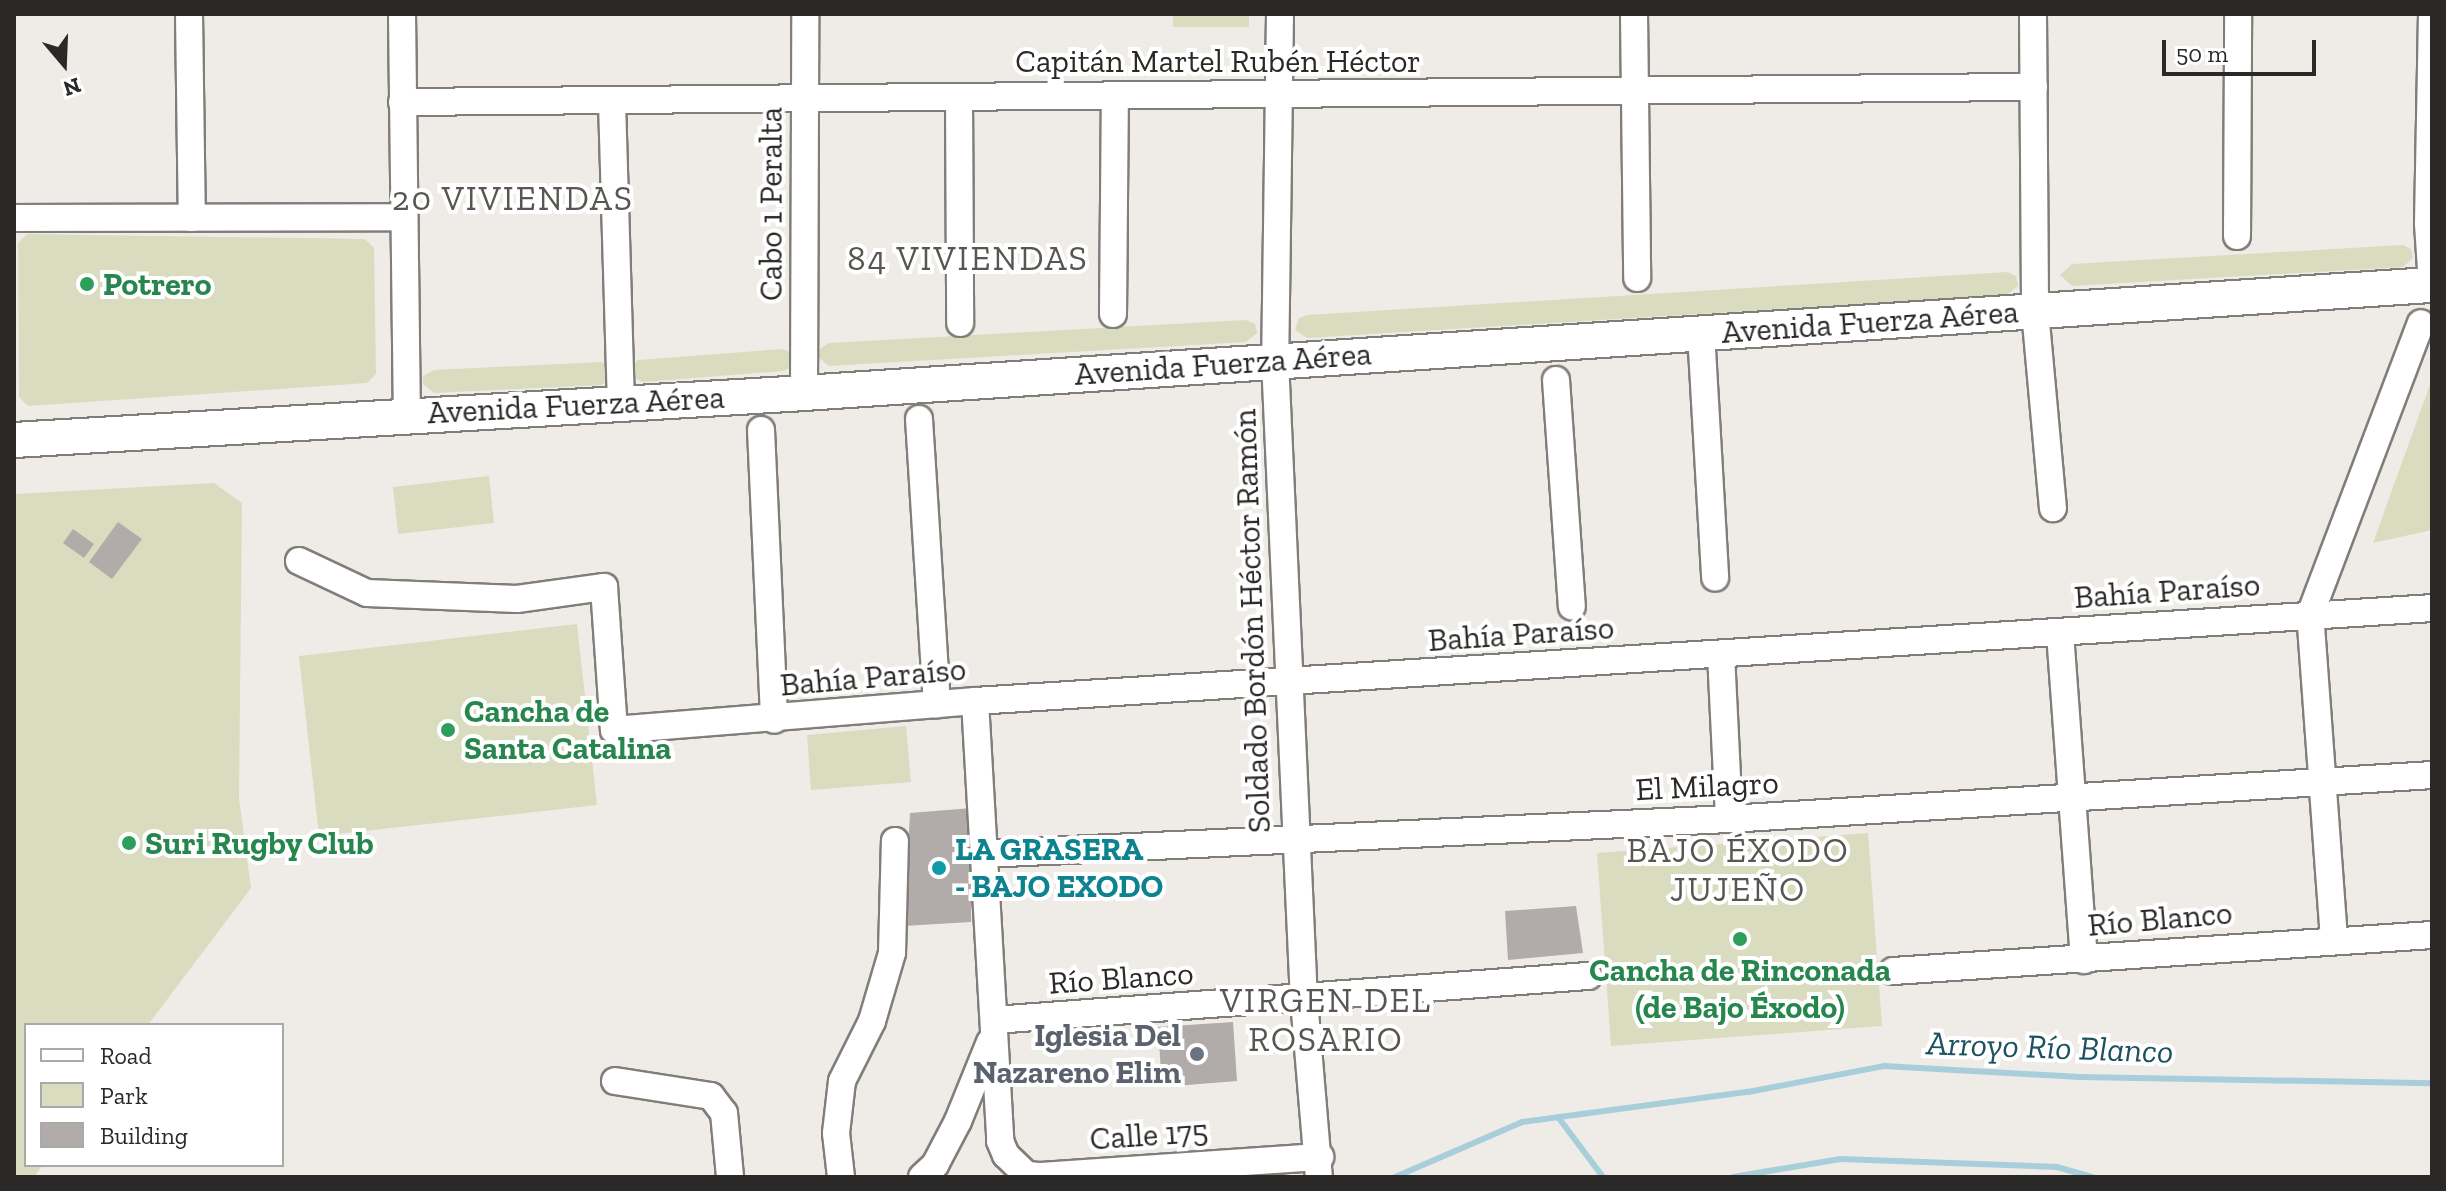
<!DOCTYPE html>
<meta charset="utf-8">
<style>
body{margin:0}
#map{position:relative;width:2446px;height:1191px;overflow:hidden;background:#efece8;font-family:"Zilla Slab",serif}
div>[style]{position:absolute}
.green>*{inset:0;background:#dadcbf}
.stream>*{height:6px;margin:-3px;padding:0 3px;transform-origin:3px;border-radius:3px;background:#a7ceda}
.building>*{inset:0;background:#b1abaa}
.roads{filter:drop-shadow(2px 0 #817e7a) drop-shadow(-2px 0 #817e7a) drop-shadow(0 2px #817e7a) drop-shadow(0 -2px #817e7a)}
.minor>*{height:26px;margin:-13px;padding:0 13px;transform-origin:13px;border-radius:13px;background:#fff}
.major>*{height:34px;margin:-17px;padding:0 17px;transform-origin:17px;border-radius:17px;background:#fff}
.dots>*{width:22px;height:22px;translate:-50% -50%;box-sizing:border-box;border:4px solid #fff;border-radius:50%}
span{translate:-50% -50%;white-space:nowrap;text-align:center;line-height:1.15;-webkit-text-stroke:8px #fff;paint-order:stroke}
.street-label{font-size:32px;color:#2a2928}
.leisure-label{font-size:32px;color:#27864d;font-weight:700}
.left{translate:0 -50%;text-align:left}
.culture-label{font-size:32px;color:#0d838f;font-weight:700}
.worship-label{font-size:32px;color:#5b616d;font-weight:700}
.right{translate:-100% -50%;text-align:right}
.neighbourhood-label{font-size:34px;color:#585652;letter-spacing:2px}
.water-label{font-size:34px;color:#1c515f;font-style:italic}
.frame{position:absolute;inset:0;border:16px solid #2a2928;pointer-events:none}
.legend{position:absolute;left:24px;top:1023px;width:260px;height:144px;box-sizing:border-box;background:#fff;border:2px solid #aaa9a9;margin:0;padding:10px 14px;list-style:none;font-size:24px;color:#2a2928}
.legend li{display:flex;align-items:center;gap:16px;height:40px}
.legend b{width:40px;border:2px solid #aaa9a9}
.north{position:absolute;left:24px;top:24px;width:80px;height:80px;-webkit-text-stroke:6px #fff;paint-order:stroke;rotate:161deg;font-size:22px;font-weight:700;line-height:32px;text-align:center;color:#2a2928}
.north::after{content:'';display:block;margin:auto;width:28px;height:36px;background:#2a2928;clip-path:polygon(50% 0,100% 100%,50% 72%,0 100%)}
.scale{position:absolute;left:2162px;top:40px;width:154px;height:36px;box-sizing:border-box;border:4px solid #2a2928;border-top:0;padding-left:10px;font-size:24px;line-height:28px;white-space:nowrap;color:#2a2928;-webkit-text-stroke:6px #fff;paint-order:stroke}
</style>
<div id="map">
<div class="green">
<i style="clip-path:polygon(1173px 14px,1249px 14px,1249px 27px,1173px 27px)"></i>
<i style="clip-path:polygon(27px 234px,365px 239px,374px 248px,376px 374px,367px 383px,28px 406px,19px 397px,18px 243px)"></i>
<i style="clip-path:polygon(2403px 245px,2411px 249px,2413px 258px,2403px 267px,2072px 286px,2060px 275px,2072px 264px)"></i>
<i style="clip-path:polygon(2007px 272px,2016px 276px,2018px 286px,2007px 295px,1307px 338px,1295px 330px,1299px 318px,1307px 315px)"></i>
<i style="clip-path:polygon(1246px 320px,1255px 324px,1257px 333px,1246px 342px,829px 366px,818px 357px,818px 350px,829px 343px)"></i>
<i style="clip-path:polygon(783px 349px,792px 353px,792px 367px,783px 371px,643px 382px,633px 377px,632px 366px,638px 360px)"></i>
<i style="clip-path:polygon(601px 362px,610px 366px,610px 380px,601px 385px,434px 393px,423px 384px,423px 376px,434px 370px)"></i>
<i style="clip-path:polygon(2432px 379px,2432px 530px,2373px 543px)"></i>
<i style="clip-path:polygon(489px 476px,494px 523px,398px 534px,393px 487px)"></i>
<i style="clip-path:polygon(214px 483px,242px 503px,239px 798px,251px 888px,148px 1025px,26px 1025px,26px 1165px,43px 1165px,34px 1177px,14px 1177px,14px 494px)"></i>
<i style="clip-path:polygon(577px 624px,597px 805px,319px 836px,299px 656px)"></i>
<i style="clip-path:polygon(906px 726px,911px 782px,811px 790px,807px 735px)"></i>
<i style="clip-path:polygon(1868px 833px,1882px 1026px,1611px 1046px,1597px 853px)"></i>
</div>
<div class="stream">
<i style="left:1558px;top:1117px;width:75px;rotate:53.1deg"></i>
<i style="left:1395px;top:1177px;width:138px;rotate:-23.4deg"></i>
<i style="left:1522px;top:1122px;width:228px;rotate:-7.6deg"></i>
<i style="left:1748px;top:1092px;width:138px;rotate:-10.8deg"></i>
<i style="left:1884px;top:1066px;width:196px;rotate:3.2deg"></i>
<i style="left:2080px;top:1077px;width:352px;rotate:1deg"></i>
<i style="left:1733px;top:1177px;width:109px;rotate:-9.5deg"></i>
<i style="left:1840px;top:1159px;width:217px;rotate:2.1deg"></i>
<i style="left:2057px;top:1167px;width:37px;rotate:16deg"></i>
</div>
<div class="building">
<i style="clip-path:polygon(118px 522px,142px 539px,112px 579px,89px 562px)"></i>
<i style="clip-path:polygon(73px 529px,94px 544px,84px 558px,63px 543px)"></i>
<i style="clip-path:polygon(972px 808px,971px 922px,904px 926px,910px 813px)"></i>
<i style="clip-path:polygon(1576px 906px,1583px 953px,1508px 960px,1505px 911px)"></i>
<i style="clip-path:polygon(1233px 1022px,1237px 1081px,1162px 1087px,1158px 1027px)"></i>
</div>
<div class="roads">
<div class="minor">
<i style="left:189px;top:14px;width:204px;rotate:89.2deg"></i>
<i style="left:402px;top:14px;width:400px;rotate:89.3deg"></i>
<i style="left:1280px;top:14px;width:346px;rotate:90.8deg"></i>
<i style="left:1275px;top:360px;width:641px;rotate:87.41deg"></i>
<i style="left:1304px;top:1000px;width:178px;rotate:85.2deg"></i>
<i style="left:1634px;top:14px;width:264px;rotate:89.3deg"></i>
<i style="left:2033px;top:14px;width:297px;rotate:89.6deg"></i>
<i style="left:2035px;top:311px;width:198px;rotate:84.8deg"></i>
<i style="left:2432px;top:14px;width:210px;rotate:91.1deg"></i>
<i style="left:2428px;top:224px;width:60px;rotate:86.2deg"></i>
<i style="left:959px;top:97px;width:226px;rotate:89.7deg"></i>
<i style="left:402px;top:102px;width:1632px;rotate:-0.53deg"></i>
<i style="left:612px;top:102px;width:301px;rotate:88.3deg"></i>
<i style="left:14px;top:218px;width:389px;rotate:-0.1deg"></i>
<i style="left:2237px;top:236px;width:222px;rotate:-89.7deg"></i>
<i style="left:1113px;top:314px;width:219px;rotate:-89.5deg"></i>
<i style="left:1701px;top:332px;width:246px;rotate:86.7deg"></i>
<i style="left:1556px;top:380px;width:227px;rotate:86deg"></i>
<i style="left:804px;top:393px;width:379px;rotate:-89.8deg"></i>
<i style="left:919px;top:419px;width:286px;rotate:86.4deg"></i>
<i style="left:761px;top:430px;width:290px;rotate:87.4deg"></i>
<i style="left:299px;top:561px;width:75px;rotate:25.2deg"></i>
<i style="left:367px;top:593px;width:150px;rotate:2.3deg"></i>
<i style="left:517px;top:599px;width:88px;rotate:-7.9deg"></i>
<i style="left:604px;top:587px;width:143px;rotate:86deg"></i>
<i style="left:614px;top:730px;width:362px;rotate:-4.6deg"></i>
<i style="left:975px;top:701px;width:1460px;rotate:-3.65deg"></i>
<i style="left:2060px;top:633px;width:328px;rotate:85.8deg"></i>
<i style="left:1721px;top:654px;width:165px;rotate:87.2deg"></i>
<i style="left:975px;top:701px;width:441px;rotate:86.7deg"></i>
<i style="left:1000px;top:1141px;width:15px;rotate:67deg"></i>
<i style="left:1006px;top:1155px;width:29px;rotate:44deg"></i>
<i style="left:1027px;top:1175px;width:12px;rotate:5deg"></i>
<i style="left:1039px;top:1176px;width:282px;rotate:-3.9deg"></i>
<i style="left:984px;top:854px;width:746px;rotate:-2.69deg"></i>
<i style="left:1729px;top:819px;width:704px;rotate:-3.58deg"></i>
<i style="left:2334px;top:939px;width:325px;rotate:-94.2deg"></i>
<i style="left:2310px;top:615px;width:312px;rotate:-69.2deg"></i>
<i style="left:1893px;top:971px;width:540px;rotate:-3.82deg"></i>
<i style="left:994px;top:1020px;width:596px;rotate:-4.24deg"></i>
<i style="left:615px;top:1081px;width:97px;rotate:8.9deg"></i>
<i style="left:711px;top:1096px;width:21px;rotate:53deg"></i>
<i style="left:724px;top:1113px;width:64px;rotate:84.6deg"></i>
<i style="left:841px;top:1177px;width:44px;rotate:-96.5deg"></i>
<i style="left:836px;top:1133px;width:52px;rotate:-83.4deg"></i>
<i style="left:842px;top:1081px;width:67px;rotate:-63.4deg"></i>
<i style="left:872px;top:1021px;width:71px;rotate:-73.6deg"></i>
<i style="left:892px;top:953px;width:112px;rotate:-88.5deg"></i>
<i style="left:922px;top:1177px;width:18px;rotate:-43deg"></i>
<i style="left:935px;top:1165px;width:50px;rotate:-62.4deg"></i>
<i style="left:958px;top:1121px;width:85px;rotate:-67.9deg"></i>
</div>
<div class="major">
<i style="left:14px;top:440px;width:791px;rotate:-3.4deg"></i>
<i style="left:804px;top:393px;width:1632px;rotate:-3.8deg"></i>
</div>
</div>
<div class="dots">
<i style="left:87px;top:284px;background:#2e9e5b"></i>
<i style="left:448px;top:730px;background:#2e9e5b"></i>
<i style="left:129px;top:843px;background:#2e9e5b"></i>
<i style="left:939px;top:868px;background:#0f9aa8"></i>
<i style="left:1740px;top:939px;background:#2e9e5b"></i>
<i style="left:1197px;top:1054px;background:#6b7280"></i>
</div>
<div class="street-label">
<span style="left:1218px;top:61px">Capitán Martel Rubén Héctor</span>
<span style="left:771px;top:204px;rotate:-90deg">Cabo 1 Peralta</span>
<span style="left:1870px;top:322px;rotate:-4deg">Avenida Fuerza Aérea</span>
<span style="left:1223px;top:364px;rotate:-4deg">Avenida Fuerza Aérea</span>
<span style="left:576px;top:405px;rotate:-3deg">Avenida Fuerza Aérea</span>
<span style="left:2167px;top:591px;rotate:-4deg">Bahía Paraíso</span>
<span style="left:1252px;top:621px;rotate:-92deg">Soldado Bordón Héctor Ramón</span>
<span style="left:1521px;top:634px;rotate:-4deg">Bahía Paraíso</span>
<span style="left:873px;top:677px;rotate:-5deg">Bahía Paraíso</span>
<span style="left:1707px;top:786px;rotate:-3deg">El Milagro</span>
<span style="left:2160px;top:919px;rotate:-5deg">Río Blanco</span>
<span style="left:1121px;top:978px;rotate:-4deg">Río Blanco</span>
<span style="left:1149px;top:1135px;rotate:-4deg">Calle 175</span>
</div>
<div class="leisure-label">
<span class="left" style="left:103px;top:284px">Potrero</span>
<span class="left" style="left:464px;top:730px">Cancha de<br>Santa Catalina</span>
<span class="left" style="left:145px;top:843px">Suri Rugby Club</span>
<span style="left:1740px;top:989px">Cancha de Rinconada<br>(de Bajo Éxodo)</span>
</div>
<div class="culture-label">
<span class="left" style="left:955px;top:868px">LA GRASERA<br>- BAJO EXODO</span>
</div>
<div class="worship-label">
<span class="right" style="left:1181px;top:1054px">Iglesia Del<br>Nazareno Elim</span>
</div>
<div class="neighbourhood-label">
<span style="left:513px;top:199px">20 VIVIENDAS</span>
<span style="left:968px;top:259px">84 VIVIENDAS</span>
<span style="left:1738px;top:870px">BAJO ÉXODO<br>JUJEÑO</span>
<span style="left:1326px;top:1020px">VIRGEN DEL<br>ROSARIO</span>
</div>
<div class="water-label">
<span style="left:2050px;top:1047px;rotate:2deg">Arroyo Río Blanco</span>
</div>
<div class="frame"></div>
<ul class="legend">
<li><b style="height:10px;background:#fff"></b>Road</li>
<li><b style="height:22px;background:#dadcbf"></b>Park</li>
<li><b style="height:22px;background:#b1abaa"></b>Building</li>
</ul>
<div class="north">N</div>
<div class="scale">50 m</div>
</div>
